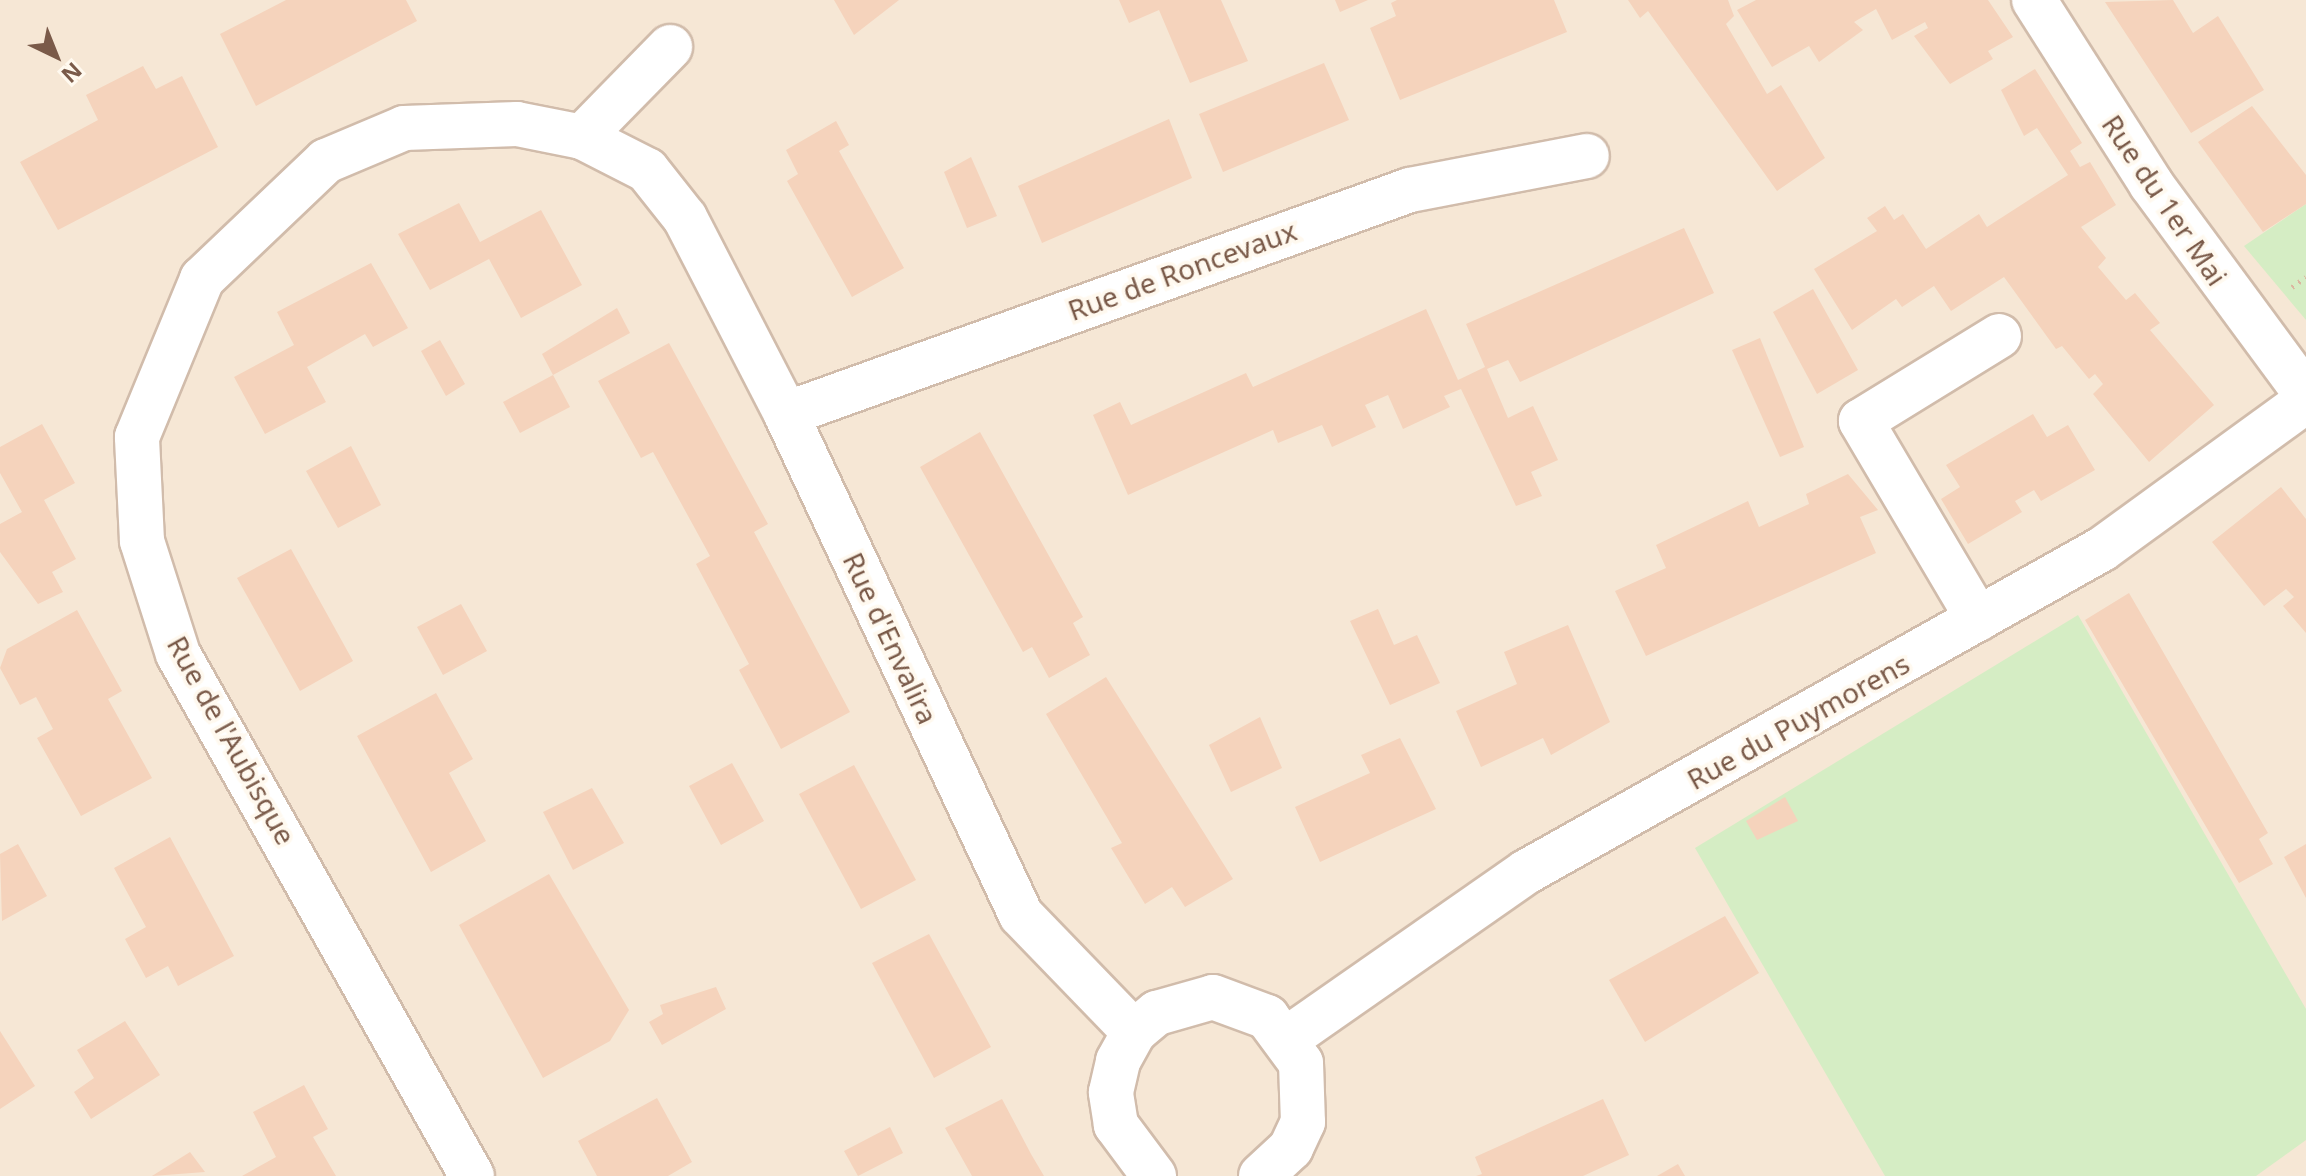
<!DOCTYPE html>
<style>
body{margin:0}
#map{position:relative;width:2306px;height:1176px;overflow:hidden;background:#fef5e7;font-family:"Noto Sans",sans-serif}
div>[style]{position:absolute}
.residential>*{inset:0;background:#f6e7d5}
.green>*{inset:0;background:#d5edc4}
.building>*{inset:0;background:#f5d3bc}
.path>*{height:5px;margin-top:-2.5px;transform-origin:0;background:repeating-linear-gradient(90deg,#dbb69f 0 2px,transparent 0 8px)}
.roads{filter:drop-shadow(2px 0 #d1bcab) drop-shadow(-2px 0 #d1bcab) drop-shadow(0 2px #d1bcab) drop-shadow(0 -2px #d1bcab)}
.minor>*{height:44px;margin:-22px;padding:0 22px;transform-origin:22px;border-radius:22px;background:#fff}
span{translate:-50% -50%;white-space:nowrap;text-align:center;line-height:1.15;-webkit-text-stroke:7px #fff9ef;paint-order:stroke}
.street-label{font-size:28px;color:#7a5a49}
.north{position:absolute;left:16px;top:16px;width:80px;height:80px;-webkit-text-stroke:6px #fff9ef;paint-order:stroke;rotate:137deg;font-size:22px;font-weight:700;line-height:32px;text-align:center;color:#7a5a49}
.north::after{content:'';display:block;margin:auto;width:28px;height:36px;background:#7a5a49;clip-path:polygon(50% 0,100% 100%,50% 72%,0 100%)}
</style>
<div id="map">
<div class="residential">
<i style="clip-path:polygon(0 0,2306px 0,2306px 1176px,0 1176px)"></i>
</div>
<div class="green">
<i style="clip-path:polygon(2306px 204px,2306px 320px,2244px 246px)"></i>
<i style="clip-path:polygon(2078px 615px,2306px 1009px,2306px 1140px,2256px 1176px,1885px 1176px,1695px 848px)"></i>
</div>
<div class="building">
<i style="clip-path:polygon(286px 0,406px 0,417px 21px,256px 106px,220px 34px)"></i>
<i style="clip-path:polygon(834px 0,899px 0,854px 35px)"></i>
<i style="clip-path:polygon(1119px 0,1221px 0,1248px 61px,1190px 83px,1159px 10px,1129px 23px)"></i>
<i style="clip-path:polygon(1335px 0,1368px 0,1340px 12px)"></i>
<i style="clip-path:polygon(1397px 0,1554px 0,1567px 32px,1400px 100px,1370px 28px,1396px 16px,1391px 3px)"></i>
<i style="clip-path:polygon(1628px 0,1728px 0,1734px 16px,1726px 24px,1767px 94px,1781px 85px,1825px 158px,1777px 191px,1648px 11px,1640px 18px)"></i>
<i style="clip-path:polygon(1756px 0,1988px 0,2013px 37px,1988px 51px,1993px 59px,1950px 84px,1914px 36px,1928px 28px,1925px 22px,1892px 40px,1876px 9px,1854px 22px,1863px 30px,1819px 62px,1809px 46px,1772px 67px,1737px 10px)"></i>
<i style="clip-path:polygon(2173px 0,2193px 33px,2218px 16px,2264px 90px,2191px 133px,2105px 2px)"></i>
<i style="clip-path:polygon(1324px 63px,1349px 120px,1223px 172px,1199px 114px)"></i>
<i style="clip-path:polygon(143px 66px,156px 89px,182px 76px,218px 147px,58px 230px,20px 162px,98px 120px,86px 95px)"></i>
<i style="clip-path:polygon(2035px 69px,2082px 143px,2070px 151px,2080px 167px,2090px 162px,2116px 205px,2081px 227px,2106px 258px,2098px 267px,2126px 300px,2135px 293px,2160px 323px,2150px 330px,2214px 405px,2149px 462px,2093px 394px,2103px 384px,2095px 374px,2089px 379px,2062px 346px,2056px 349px,2004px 277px,1951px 311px,1934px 286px,1902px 307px,1896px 299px,1852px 330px,1814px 269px,1877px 231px,1867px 218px,1885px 206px,1894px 220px,1903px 214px,1926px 249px,1979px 214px,1987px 227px,2068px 175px,2037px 128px,2024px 136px,2001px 90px)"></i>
<i style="clip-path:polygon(2252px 106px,2306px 175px,2306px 204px,2263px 232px,2198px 142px)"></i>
<i style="clip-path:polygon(1169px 119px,1192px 178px,1042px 243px,1018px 186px)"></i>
<i style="clip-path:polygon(836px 121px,849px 145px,839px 151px,904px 268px,852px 297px,787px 181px,798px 174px,786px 150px)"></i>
<i style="clip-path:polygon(971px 157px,997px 216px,967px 228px,944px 172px)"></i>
<i style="clip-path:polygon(459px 203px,480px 242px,541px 210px,582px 285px,521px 318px,489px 259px,430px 290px,398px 234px)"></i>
<i style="clip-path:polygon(1684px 228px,1714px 293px,1520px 382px,1508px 360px,1487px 369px,1508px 418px,1533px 406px,1558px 460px,1531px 472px,1542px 496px,1516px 506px,1461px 389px,1444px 396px,1450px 407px,1403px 429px,1388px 395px,1365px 405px,1376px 427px,1332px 447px,1322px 425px,1278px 443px,1273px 430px,1128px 495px,1093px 415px,1120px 402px,1131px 425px,1246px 373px,1253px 387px,1426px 309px,1458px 380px,1485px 367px,1466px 324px)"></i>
<i style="clip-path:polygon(371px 263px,408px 328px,373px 347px,365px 334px,307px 367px,326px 402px,265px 434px,234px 377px,294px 345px,277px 312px)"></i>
<i style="clip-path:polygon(1813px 289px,1858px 370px,1817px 394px,1773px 312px)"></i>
<i style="clip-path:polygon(617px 308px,630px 333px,553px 375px,542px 354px)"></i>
<i style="clip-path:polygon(1760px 338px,1804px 447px,1780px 457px,1732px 350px)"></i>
<i style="clip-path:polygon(440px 340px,465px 384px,446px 396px,421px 351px)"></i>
<i style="clip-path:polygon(669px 343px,768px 524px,754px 532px,850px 712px,781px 749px,739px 670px,749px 664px,696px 564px,710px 556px,653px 452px,641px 458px,598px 381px)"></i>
<i style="clip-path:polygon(553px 375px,570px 407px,520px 433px,503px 402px)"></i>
<i style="clip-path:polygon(2033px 414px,2047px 437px,2068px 425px,2095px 470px,2041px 501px,2034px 490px,2015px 501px,2022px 512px,1968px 544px,1941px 499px,1960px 487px,1946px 465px)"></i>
<i style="clip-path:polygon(42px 424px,75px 483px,44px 500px,76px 559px,52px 572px,63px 592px,38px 604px,0 552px,0 524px,22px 512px,0 473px,0 447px)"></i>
<i style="clip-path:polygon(980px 432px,1083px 617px,1073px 623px,1090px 655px,1049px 678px,1032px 647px,1023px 652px,920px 467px)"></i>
<i style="clip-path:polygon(351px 446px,381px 505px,338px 528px,306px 471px)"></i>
<i style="clip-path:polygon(1848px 474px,1878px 510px,1860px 517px,1876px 553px,1646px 656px,1615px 591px,1666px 568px,1656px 545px,1748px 501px,1759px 527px,1809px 504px,1806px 494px)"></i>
<i style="clip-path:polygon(2281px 487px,2306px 519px,2306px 633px,2283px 606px,2294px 597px,2286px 589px,2264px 606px,2212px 542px)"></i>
<i style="clip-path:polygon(291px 549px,353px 661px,300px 691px,237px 578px)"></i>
<i style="clip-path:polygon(2129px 593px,2268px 833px,2259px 839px,2273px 864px,2239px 883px,2085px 620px)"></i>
<i style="clip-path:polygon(461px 604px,487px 651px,443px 675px,417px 627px)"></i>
<i style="clip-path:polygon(1378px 609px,1394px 645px,1417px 635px,1440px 683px,1390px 705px,1350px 621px)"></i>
<i style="clip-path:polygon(77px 610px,122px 691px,108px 699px,152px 778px,81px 816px,37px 738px,53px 729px,36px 697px,20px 705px,0 668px,7px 649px)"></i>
<i style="clip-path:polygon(1568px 625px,1610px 722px,1551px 755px,1543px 738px,1481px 767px,1456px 711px,1517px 684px,1504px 652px)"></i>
<i style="clip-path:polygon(1106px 677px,1233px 879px,1185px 907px,1172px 887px,1145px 904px,1111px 848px,1122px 843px,1046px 714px)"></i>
<i style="clip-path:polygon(436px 693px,473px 759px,449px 773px,486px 841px,431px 872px,357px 736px)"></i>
<i style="clip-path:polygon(1260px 717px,1282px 768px,1231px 792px,1209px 745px)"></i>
<i style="clip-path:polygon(1400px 738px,1436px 809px,1320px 862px,1295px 807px,1370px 773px,1361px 755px)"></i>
<i style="clip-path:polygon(732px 763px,764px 821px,721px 845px,689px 786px)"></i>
<i style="clip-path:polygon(854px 765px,916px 880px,861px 909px,799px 794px)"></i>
<i style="clip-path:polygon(592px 788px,624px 843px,573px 870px,543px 812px)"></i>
<i style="clip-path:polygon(1785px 797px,1798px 821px,1757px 840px,1746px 821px)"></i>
<i style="clip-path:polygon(170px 837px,234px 956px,178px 986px,168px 966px,146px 978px,125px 939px,146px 927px,114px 868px)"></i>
<i style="clip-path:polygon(18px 844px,47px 896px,2px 921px,0 854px)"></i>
<i style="clip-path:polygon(2306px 844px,2306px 898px,2284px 857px)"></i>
<i style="clip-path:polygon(549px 874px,629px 1010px,610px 1041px,543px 1078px,459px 925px)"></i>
<i style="clip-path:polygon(1725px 916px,1759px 973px,1645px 1042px,1609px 980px)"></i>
<i style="clip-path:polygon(929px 934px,991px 1047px,934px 1078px,872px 963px)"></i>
<i style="clip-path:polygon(716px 987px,726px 1009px,662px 1045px,649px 1022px,663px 1014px,660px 1005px)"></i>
<i style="clip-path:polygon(125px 1021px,160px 1075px,91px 1119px,74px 1092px,94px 1078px,77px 1050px)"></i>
<i style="clip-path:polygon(0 1031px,35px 1086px,0 1109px)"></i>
<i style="clip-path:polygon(304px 1085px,328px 1129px,313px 1137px,336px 1176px,242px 1176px,276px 1157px,253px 1112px)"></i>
<i style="clip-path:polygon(657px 1098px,692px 1162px,668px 1176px,597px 1176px,578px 1141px)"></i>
<i style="clip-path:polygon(1002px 1099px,1031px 1154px,1044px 1176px,972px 1176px,945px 1128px)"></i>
<i style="clip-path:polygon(1603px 1099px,1629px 1155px,1583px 1176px,1476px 1176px,1482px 1174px,1475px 1157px)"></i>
<i style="clip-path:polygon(890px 1127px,903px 1153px,858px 1176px,844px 1151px)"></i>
<i style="clip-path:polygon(190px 1152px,205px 1172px,152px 1176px)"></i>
<i style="clip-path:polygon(1678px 1164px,1685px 1176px,1657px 1176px)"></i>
</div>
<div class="path">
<i style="left:2292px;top:287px;width:17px;rotate:-36deg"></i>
</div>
<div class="roads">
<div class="minor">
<i style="left:2034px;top:0;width:218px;rotate:57.5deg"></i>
<i style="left:2151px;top:184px;width:261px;rotate:53.6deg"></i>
<i style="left:582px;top:137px;width:126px;rotate:-45.6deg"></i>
<i style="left:786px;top:414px;width:663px;rotate:-19.75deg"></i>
<i style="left:1410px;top:190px;width:180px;rotate:-10.9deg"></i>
<i style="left:1978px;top:619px;width:230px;rotate:-120.6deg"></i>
<i style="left:1861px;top:421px;width:162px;rotate:-31.6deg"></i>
<i style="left:1288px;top:1038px;width:290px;rotate:-34.9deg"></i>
<i style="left:1526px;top:872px;width:660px;rotate:-29.28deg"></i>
<i style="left:2102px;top:549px;width:252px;rotate:-36deg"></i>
<i style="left:472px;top:1176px;width:599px;rotate:-119.39deg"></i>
<i style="left:178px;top:654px;width:119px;rotate:-107.7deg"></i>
<i style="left:142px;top:541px;width:104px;rotate:-92.8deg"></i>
<i style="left:137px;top:437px;width:171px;rotate:-67.6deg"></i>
<i style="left:202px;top:279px;width:171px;rotate:-43.6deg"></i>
<i style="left:326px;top:161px;width:85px;rotate:-22.9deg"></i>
<i style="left:404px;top:128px;width:113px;rotate:-2deg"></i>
<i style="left:517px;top:124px;width:66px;rotate:11.3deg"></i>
<i style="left:582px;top:137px;width:73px;rotate:26.9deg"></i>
<i style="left:647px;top:170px;width:61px;rotate:51.6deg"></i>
<i style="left:685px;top:218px;width:220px;rotate:62.7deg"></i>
<i style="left:786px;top:414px;width:553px;rotate:64.87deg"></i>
<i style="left:1021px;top:915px;width:163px;rotate:46deg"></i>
<i style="left:1154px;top:1176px;width:64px;rotate:-126.7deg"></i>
<i style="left:1116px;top:1125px;width:33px;rotate:-99deg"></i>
<i style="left:1111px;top:1092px;width:32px;rotate:-77deg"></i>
<i style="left:1118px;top:1061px;width:33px;rotate:-61deg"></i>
<i style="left:1134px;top:1032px;width:30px;rotate:-40deg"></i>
<i style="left:1157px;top:1013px;width:58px;rotate:-15.9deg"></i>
<i style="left:1213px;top:997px;width:58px;rotate:20.3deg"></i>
<i style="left:1267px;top:1017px;width:57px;rotate:53.5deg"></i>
<i style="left:1301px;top:1063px;width:59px;rotate:88.1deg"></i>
<i style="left:1303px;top:1122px;width:29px;rotate:115deg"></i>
<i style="left:1291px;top:1148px;width:41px;rotate:137deg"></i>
</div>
</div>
<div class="street-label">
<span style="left:2165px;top:200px;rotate:56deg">Rue du 1er Mai</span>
<span style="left:1182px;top:270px;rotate:-20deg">Rue de Roncevaux</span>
<span style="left:891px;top:638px;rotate:65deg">Rue d'Envalira</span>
<span style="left:1798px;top:721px;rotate:-29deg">Rue du Puymorens</span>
<span style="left:232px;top:740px;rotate:61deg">Rue de l'Aubisque</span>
</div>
<div class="north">N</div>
</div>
